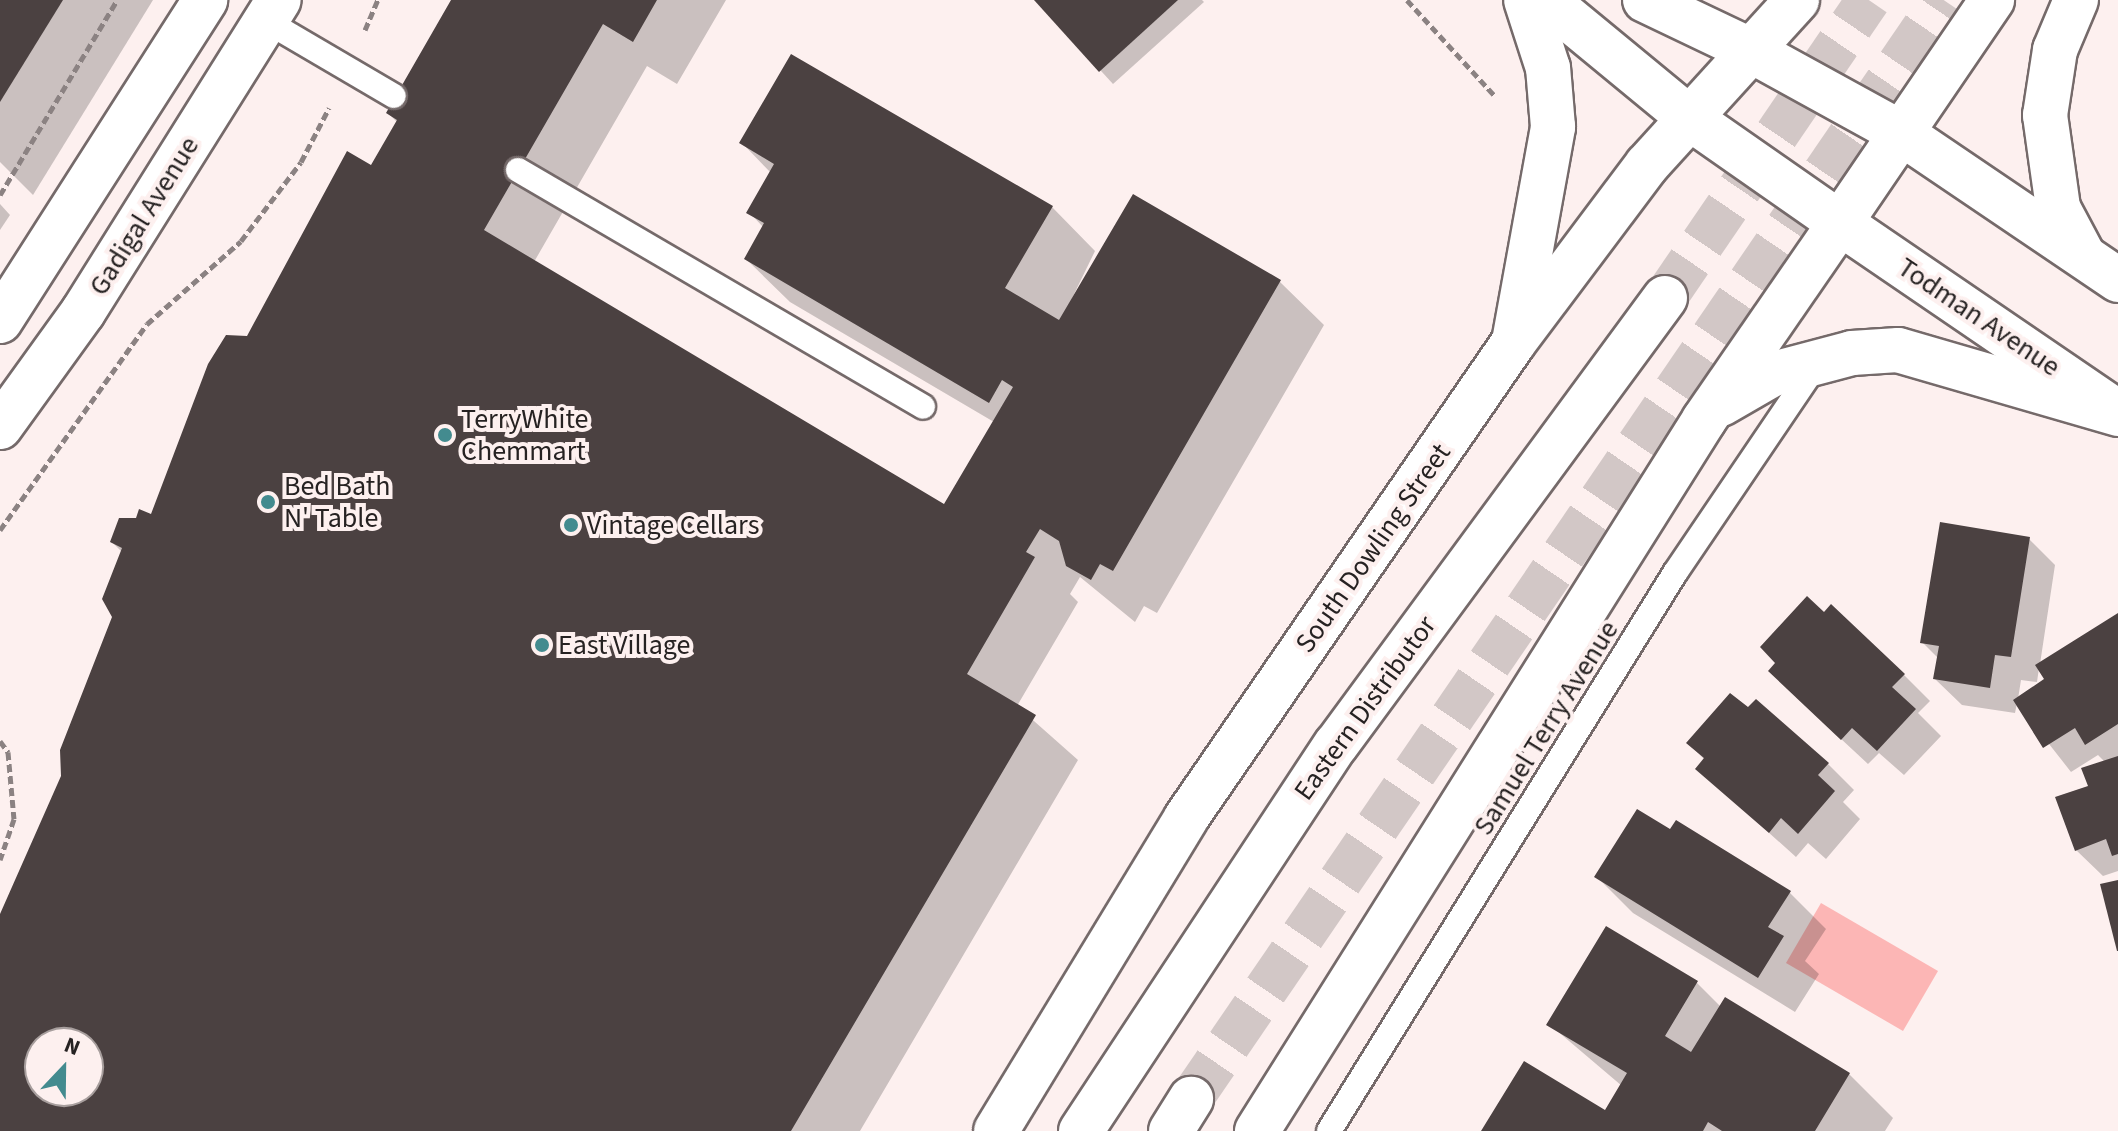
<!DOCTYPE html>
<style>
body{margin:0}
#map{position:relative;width:2118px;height:1131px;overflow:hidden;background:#fdf0ef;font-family:"Source Sans 3",sans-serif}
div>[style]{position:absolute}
.green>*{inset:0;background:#fcb6b5}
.shadow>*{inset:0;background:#0003}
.building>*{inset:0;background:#4b4141}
.motorway-tunnel>*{height:44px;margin-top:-22px;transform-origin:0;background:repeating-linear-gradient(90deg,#d2c7c6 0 44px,transparent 0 66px)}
.path>*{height:5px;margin-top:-2.5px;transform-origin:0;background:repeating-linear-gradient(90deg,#8b8282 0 8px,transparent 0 12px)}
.roads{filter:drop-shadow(2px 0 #756a6a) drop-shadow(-2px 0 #756a6a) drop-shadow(0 2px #756a6a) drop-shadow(0 -2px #756a6a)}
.service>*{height:24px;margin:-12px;padding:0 12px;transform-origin:12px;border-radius:12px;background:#fff}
.tertiary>*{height:44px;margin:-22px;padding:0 22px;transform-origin:22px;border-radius:22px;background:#fff}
.secondary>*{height:44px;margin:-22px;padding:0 22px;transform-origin:22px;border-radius:22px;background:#fff}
.primary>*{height:44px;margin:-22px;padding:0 22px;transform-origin:22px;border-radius:22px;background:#fff}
.motorway>*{height:44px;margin:-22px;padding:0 22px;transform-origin:22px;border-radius:22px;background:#fff}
.dots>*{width:22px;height:22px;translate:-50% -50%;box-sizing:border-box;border:4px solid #fdf0ef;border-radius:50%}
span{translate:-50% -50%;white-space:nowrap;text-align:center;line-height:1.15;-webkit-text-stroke:8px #fdf0ef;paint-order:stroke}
.street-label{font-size:28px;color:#262222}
.poi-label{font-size:28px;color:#262222}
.left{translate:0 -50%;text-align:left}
.north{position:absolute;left:24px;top:1027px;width:80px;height:80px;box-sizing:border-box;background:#fdf0ef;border:2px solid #a79e9d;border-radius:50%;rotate:22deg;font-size:22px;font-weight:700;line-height:32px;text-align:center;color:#262222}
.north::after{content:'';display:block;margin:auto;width:28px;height:36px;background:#438b8f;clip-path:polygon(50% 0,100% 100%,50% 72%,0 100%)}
</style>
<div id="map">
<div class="green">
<i style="clip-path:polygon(1821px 903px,1938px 971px,1903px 1031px,1786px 963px)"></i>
</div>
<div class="shadow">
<i style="clip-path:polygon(0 0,153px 0,33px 195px,0 162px)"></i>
<i style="clip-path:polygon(evenodd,453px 0,726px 0,677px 84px,647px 66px,534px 262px,945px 507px,994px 422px,790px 302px,746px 259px,764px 228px,749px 212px,771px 173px,742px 143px,1052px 207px,1095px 251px,1060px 323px,1280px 282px,1324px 325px,1157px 613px,1144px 606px,1135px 622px,1080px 577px,1070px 594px,1078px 602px,1017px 706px,1078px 760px,860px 1131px,0 1131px,0 919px,63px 777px,114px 617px,122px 552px,112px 542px,152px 516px,248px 338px,372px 168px,398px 123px,388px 113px,453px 0,40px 1043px,88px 1043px,88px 1091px,40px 1091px,40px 1043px)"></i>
<i style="clip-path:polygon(1036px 0,1202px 0,1204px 2px,1113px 84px)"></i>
<i style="clip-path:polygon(0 204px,10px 215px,0 230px)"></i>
<i style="clip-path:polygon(evenodd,2029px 539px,2055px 565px,2040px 664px,2118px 615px,2118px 871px,2103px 876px,2076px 850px,2090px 787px,2105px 762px,2098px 755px,2071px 772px,2017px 703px,2015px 713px,1962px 705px,1935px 679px,1939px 659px,1922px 642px,2029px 539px,2039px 668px,2047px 680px,2018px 699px,2021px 680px,2037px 682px,2039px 668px)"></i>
<i style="clip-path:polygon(1904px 675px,1930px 701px,1918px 713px,1941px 736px,1904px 775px,1879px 753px,1868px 764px,1796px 697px)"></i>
<i style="clip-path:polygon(1688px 743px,1828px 764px,1854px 790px,1843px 802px,1860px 819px,1826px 859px,1808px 843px,1796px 857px,1698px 769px,1705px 760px)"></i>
<i style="clip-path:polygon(1670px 832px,1789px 892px,1826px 929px,1805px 961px,1819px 974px,1795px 1012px,1633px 913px,1597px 877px)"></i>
<i style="clip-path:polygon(1697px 983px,1721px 1007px,1849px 1074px,1893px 1118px,1885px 1131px,1484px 1131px,1606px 1112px,1622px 1086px,1549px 1024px)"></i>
</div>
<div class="building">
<i style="clip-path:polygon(0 0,63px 0,0 102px)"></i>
<i style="clip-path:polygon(evenodd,451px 0,657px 0,633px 42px,603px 24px,484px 230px,944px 504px,1013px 387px,1002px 380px,989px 403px,744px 259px,764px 223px,746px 213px,774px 164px,739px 143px,791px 54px,1053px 206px,1005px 288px,1059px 320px,1133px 194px,1281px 280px,1113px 571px,1100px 564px,1091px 580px,1066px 566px,1059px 541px,1040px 529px,1026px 552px,1035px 557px,967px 674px,1036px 715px,791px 1131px,0 1131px,0 914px,61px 776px,60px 750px,112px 617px,102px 599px,122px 548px,110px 542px,119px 518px,136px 518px,139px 509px,151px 514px,208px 364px,226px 335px,247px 336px,347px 151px,371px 165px,397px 120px,386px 113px,451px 0,40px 1043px,88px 1043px,88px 1091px,40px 1091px,40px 1043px)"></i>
<i style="clip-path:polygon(1034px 0,1178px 0,1099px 72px)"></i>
<i style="clip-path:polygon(1940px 522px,2030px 537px,2011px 657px,1995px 655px,1990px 688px,1933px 679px,1939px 646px,1920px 643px)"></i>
<i style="clip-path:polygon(1807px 596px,1824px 612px,1831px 604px,1905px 674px,1892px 687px,1916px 709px,1877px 751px,1852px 728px,1841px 740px,1768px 671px,1775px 663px,1760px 647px)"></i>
<i style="clip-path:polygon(2118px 613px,2118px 724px,2085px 745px,2075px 728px,2043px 748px,2013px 700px,2044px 679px,2035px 665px)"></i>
<i style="clip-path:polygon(1730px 693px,1748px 707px,1756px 699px,1829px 763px,1818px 775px,1835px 791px,1798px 834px,1781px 818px,1769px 833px,1695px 769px,1704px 758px,1686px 743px)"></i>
<i style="clip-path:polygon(2118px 756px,2118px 854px,2112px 856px,2106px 839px,2075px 851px,2055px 797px,2088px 786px,2081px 768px)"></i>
<i style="clip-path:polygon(1637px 809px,1670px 829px,1676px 820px,1791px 891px,1768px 927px,1784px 936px,1758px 978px,1594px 877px)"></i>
<i style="clip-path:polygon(2118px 880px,2118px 951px,2117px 951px,2100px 884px)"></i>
<i style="clip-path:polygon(1606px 926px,1698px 981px,1665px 1036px,1691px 1052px,1725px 997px,1850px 1073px,1815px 1131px,1722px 1131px,1708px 1122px,1703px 1131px,1481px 1131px,1524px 1061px,1605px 1110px,1627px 1073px,1546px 1025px)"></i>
</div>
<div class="motorway-tunnel">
<i style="left:1665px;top:298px;width:361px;rotate:-55.7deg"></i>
<i style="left:1191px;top:1099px;width:1332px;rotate:-55.62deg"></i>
</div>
<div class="path">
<i style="left:1407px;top:0;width:129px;rotate:47.5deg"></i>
<i style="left:365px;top:30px;width:33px;rotate:-67deg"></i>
<i style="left:0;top:195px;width:227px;rotate:-59deg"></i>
<i style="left:0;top:530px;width:253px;rotate:-54.5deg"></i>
<i style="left:147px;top:324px;width:125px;rotate:-41.4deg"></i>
<i style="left:241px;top:241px;width:99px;rotate:-52.8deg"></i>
<i style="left:301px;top:162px;width:61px;rotate:-62.6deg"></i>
<i style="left:0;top:741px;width:14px;rotate:54deg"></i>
<i style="left:8px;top:752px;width:67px;rotate:84.9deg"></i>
<i style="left:14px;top:819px;width:43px;rotate:108.9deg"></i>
</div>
<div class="roads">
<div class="service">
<i style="left:266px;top:21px;width:148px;rotate:30.4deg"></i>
<i style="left:518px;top:170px;width:469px;rotate:30.3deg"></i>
<i style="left:1329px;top:1131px;width:657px;rotate:-58.2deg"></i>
<i style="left:1675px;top:573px;width:254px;rotate:-55.9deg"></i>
</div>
<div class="tertiary">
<i style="left:1546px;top:0;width:184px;rotate:39.5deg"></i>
<i style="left:1645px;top:0;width:116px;rotate:25.5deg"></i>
<i style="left:0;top:321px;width:381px;rotate:-57.4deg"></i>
<i style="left:1514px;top:342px;width:219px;rotate:-79.7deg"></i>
<i style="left:1553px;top:127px;width:59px;rotate:-94.8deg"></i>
<i style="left:1548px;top:68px;width:71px;rotate:-107.9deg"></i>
<i style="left:0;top:427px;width:142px;rotate:-54.2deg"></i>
<i style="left:83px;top:312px;width:368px;rotate:-57.9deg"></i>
</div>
<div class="secondary">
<i style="left:2076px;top:0;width:54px;rotate:112.8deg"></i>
<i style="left:2055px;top:50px;width:66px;rotate:98.7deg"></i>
<i style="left:2045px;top:115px;width:94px;rotate:82deg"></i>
<i style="left:2058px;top:208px;width:53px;rotate:62deg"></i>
<i style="left:1901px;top:133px;width:262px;rotate:34.1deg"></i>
<i style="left:1840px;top:223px;width:330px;rotate:34.3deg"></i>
</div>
<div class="primary">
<i style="left:1750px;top:50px;width:172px;rotate:28.8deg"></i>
<i style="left:1688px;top:117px;width:185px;rotate:34.9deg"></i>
<i style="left:1840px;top:223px;width:270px;rotate:-55.7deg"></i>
<i style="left:996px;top:1131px;width:366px;rotate:-58.7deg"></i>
<i style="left:1186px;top:818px;width:578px;rotate:-55.43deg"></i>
<i style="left:1514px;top:342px;width:221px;rotate:-53.1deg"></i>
<i style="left:1647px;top:165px;width:223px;rotate:-47.7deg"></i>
</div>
<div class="motorway">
<i style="left:1721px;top:404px;width:60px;rotate:-30deg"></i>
<i style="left:1773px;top:374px;width:82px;rotate:-14.9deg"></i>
<i style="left:1852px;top:353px;width:46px;rotate:-3.7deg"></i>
<i style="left:1898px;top:350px;width:229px;rotate:16.2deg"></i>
<i style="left:1081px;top:1131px;width:463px;rotate:-56.6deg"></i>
<i style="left:1336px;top:745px;width:555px;rotate:-53.65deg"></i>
<i style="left:1171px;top:1131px;width:38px;rotate:-58deg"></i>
<i style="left:1257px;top:1131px;width:840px;rotate:-57.84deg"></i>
<i style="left:1704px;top:420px;width:239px;rotate:-55.4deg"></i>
</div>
</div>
<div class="dots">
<i style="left:445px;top:435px;background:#438b8f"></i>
<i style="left:268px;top:502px;background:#438b8f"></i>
<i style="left:571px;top:525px;background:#438b8f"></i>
<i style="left:542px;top:645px;background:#438b8f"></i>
</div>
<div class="street-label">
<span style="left:144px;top:216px;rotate:-58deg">Gadigal Avenue</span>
<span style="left:1979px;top:317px;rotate:34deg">Todman Avenue</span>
<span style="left:1373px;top:548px;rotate:-55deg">South Dowling Street</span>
<span style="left:1365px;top:708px;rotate:-54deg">Eastern Distributor</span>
<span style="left:1546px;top:728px;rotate:-58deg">Samuel Terry Avenue</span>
</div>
<div class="poi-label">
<span class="left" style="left:461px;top:435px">TerryWhite<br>Chemmart</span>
<span class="left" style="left:284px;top:502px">Bed Bath<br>N' Table</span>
<span class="left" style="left:587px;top:525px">Vintage Cellars</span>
<span class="left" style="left:558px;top:645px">East Village</span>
</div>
<div class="north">N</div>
</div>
